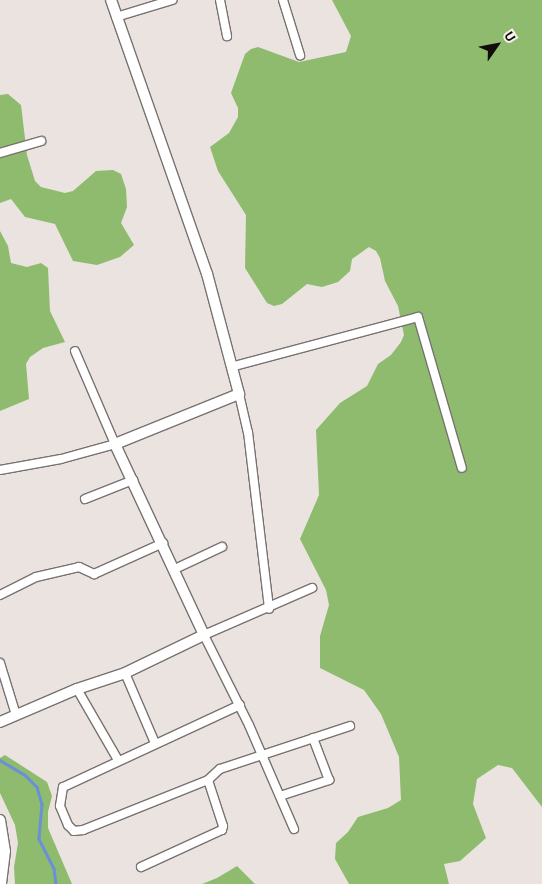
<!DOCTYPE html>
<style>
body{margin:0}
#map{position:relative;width:542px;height:884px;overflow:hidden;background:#eae3e0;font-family:"Alegreya Sans",sans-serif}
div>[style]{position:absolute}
.forest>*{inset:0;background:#8ebb6d}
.stream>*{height:2.5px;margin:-1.25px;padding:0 1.25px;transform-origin:1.25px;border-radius:1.25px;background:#6b8fd8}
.roads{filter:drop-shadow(1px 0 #78726f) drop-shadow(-1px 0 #78726f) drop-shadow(0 1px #78726f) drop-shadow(0 -1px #78726f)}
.minor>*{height:8px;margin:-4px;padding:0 4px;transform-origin:4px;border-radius:4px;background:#fff}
.tertiary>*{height:10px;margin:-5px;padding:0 5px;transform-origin:5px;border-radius:5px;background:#fff}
span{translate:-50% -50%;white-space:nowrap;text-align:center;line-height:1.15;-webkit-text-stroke:5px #f8f0ed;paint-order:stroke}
.north{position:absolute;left:472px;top:20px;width:50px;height:50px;-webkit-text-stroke:4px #f8f0ed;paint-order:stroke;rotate:57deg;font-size:14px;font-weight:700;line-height:20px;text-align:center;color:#100d0c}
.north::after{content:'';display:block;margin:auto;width:18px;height:22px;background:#100d0c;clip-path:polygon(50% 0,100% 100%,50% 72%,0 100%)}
</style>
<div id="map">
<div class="forest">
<i style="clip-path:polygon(332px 0,542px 0,542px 807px,512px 768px,498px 765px,477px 779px,473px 804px,486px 838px,460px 861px,444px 864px,449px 884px,349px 884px,335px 859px,336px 843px,348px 832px,358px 817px,388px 808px,401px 800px,399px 757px,381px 714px,364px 690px,320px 668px,320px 636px,329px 605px,326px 590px,300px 539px,319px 495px,316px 430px,340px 403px,367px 386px,378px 364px,391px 355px,401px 342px,404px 335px,398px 306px,385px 281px,380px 258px,376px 251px,369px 247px,352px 259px,350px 271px,338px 282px,322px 287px,307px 284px,282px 304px,274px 306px,267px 303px,245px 268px,246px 215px,218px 171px,210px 147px,229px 133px,238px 117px,238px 108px,231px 93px,245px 54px,251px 49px,258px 47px,299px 62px,346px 52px,351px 36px)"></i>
<i style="clip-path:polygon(8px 94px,21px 105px,27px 155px,35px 181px,41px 187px,65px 193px,73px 191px,96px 171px,113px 170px,121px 174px,126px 189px,127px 207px,121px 223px,134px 245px,120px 257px,97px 265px,73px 261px,55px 224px,25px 217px,11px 199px,0 203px,0 95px)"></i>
<i style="clip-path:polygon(0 231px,8px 246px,11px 263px,27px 267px,41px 263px,48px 268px,50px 311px,65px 342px,43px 348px,30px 357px,26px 364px,29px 399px,0 411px)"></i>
<i style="clip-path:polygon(5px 755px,47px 782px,52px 796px,48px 812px,48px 828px,72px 884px,15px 884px,14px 867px,18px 843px,15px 825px,0 793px,0 758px)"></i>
<i style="clip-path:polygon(237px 866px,255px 884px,202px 884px,217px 878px)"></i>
</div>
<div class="stream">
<i style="left:0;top:760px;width:29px;rotate:31deg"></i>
<i style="left:25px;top:775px;width:17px;rotate:45deg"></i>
<i style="left:37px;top:787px;width:18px;rotate:74deg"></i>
<i style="left:42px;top:804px;width:35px;rotate:95deg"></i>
<i style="left:39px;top:839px;width:33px;rotate:63deg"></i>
<i style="left:54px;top:868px;width:16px;rotate:83deg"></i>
</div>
<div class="roads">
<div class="minor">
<i style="left:220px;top:0;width:37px;rotate:79deg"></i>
<i style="left:283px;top:0;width:58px;rotate:72.8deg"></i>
<i style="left:116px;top:17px;width:59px;rotate:-16.9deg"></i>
<i style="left:0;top:153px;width:43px;rotate:-16.3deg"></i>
<i style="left:234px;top:366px;width:190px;rotate:-14.9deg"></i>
<i style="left:418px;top:317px;width:157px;rotate:73.8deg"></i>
<i style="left:239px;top:394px;width:39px;rotate:77deg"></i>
<i style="left:248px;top:432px;width:178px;rotate:83.2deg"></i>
<i style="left:0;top:470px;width:62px;rotate:-10.2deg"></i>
<i style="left:61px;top:459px;width:56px;rotate:-15.5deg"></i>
<i style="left:115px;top:444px;width:101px;rotate:-113.3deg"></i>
<i style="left:85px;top:499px;width:52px;rotate:-21.6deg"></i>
<i style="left:175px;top:569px;width:52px;rotate:-25.1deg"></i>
<i style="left:0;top:595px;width:40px;rotate:-26.6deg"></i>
<i style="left:36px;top:577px;width:44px;rotate:-13.1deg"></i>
<i style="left:79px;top:567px;width:17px;rotate:25deg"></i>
<i style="left:94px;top:574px;width:76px;rotate:-24.2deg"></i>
<i style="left:0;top:663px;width:54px;rotate:72.9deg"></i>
<i style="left:125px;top:673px;width:76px;rotate:66.8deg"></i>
<i style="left:77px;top:689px;width:82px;rotate:60deg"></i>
<i style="left:240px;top:705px;width:195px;rotate:155.1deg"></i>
<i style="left:63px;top:787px;width:19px;rotate:99deg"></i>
<i style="left:60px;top:806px;width:21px;rotate:67deg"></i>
<i style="left:68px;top:825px;width:8px;rotate:45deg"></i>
<i style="left:74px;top:831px;width:9px;rotate:-6deg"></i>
<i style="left:83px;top:830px;width:135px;rotate:-21.8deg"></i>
<i style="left:208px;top:780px;width:16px;rotate:-43deg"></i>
<i style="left:220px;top:769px;width:137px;rotate:-18.3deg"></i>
<i style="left:280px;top:796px;width:52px;rotate:-18.1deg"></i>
<i style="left:329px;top:780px;width:45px;rotate:-110.9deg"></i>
<i style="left:294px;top:829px;width:113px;rotate:-113.4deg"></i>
<i style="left:249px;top:725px;width:101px;rotate:-116.6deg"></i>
<i style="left:204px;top:635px;width:118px;rotate:-23.5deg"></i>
<i style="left:141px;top:867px;width:89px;rotate:-24.6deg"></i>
<i style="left:222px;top:830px;width:4px;rotate:-76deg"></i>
<i style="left:223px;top:826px;width:48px;rotate:-108.1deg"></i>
</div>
<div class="tertiary">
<i style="left:0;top:722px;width:84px;rotate:-23.2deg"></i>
<i style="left:77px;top:689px;width:51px;rotate:-18.4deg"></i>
<i style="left:125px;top:673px;width:88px;rotate:-25.7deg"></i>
<i style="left:204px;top:635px;width:211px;rotate:-115deg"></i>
<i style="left:115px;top:444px;width:134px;rotate:-22deg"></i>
<i style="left:239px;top:394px;width:124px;rotate:-104.9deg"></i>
<i style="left:207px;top:274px;width:290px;rotate:-109.3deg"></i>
<i style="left:0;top:820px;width:31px;rotate:81deg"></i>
<i style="left:5px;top:851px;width:33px;rotate:97deg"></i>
</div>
</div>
<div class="north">U</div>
</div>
